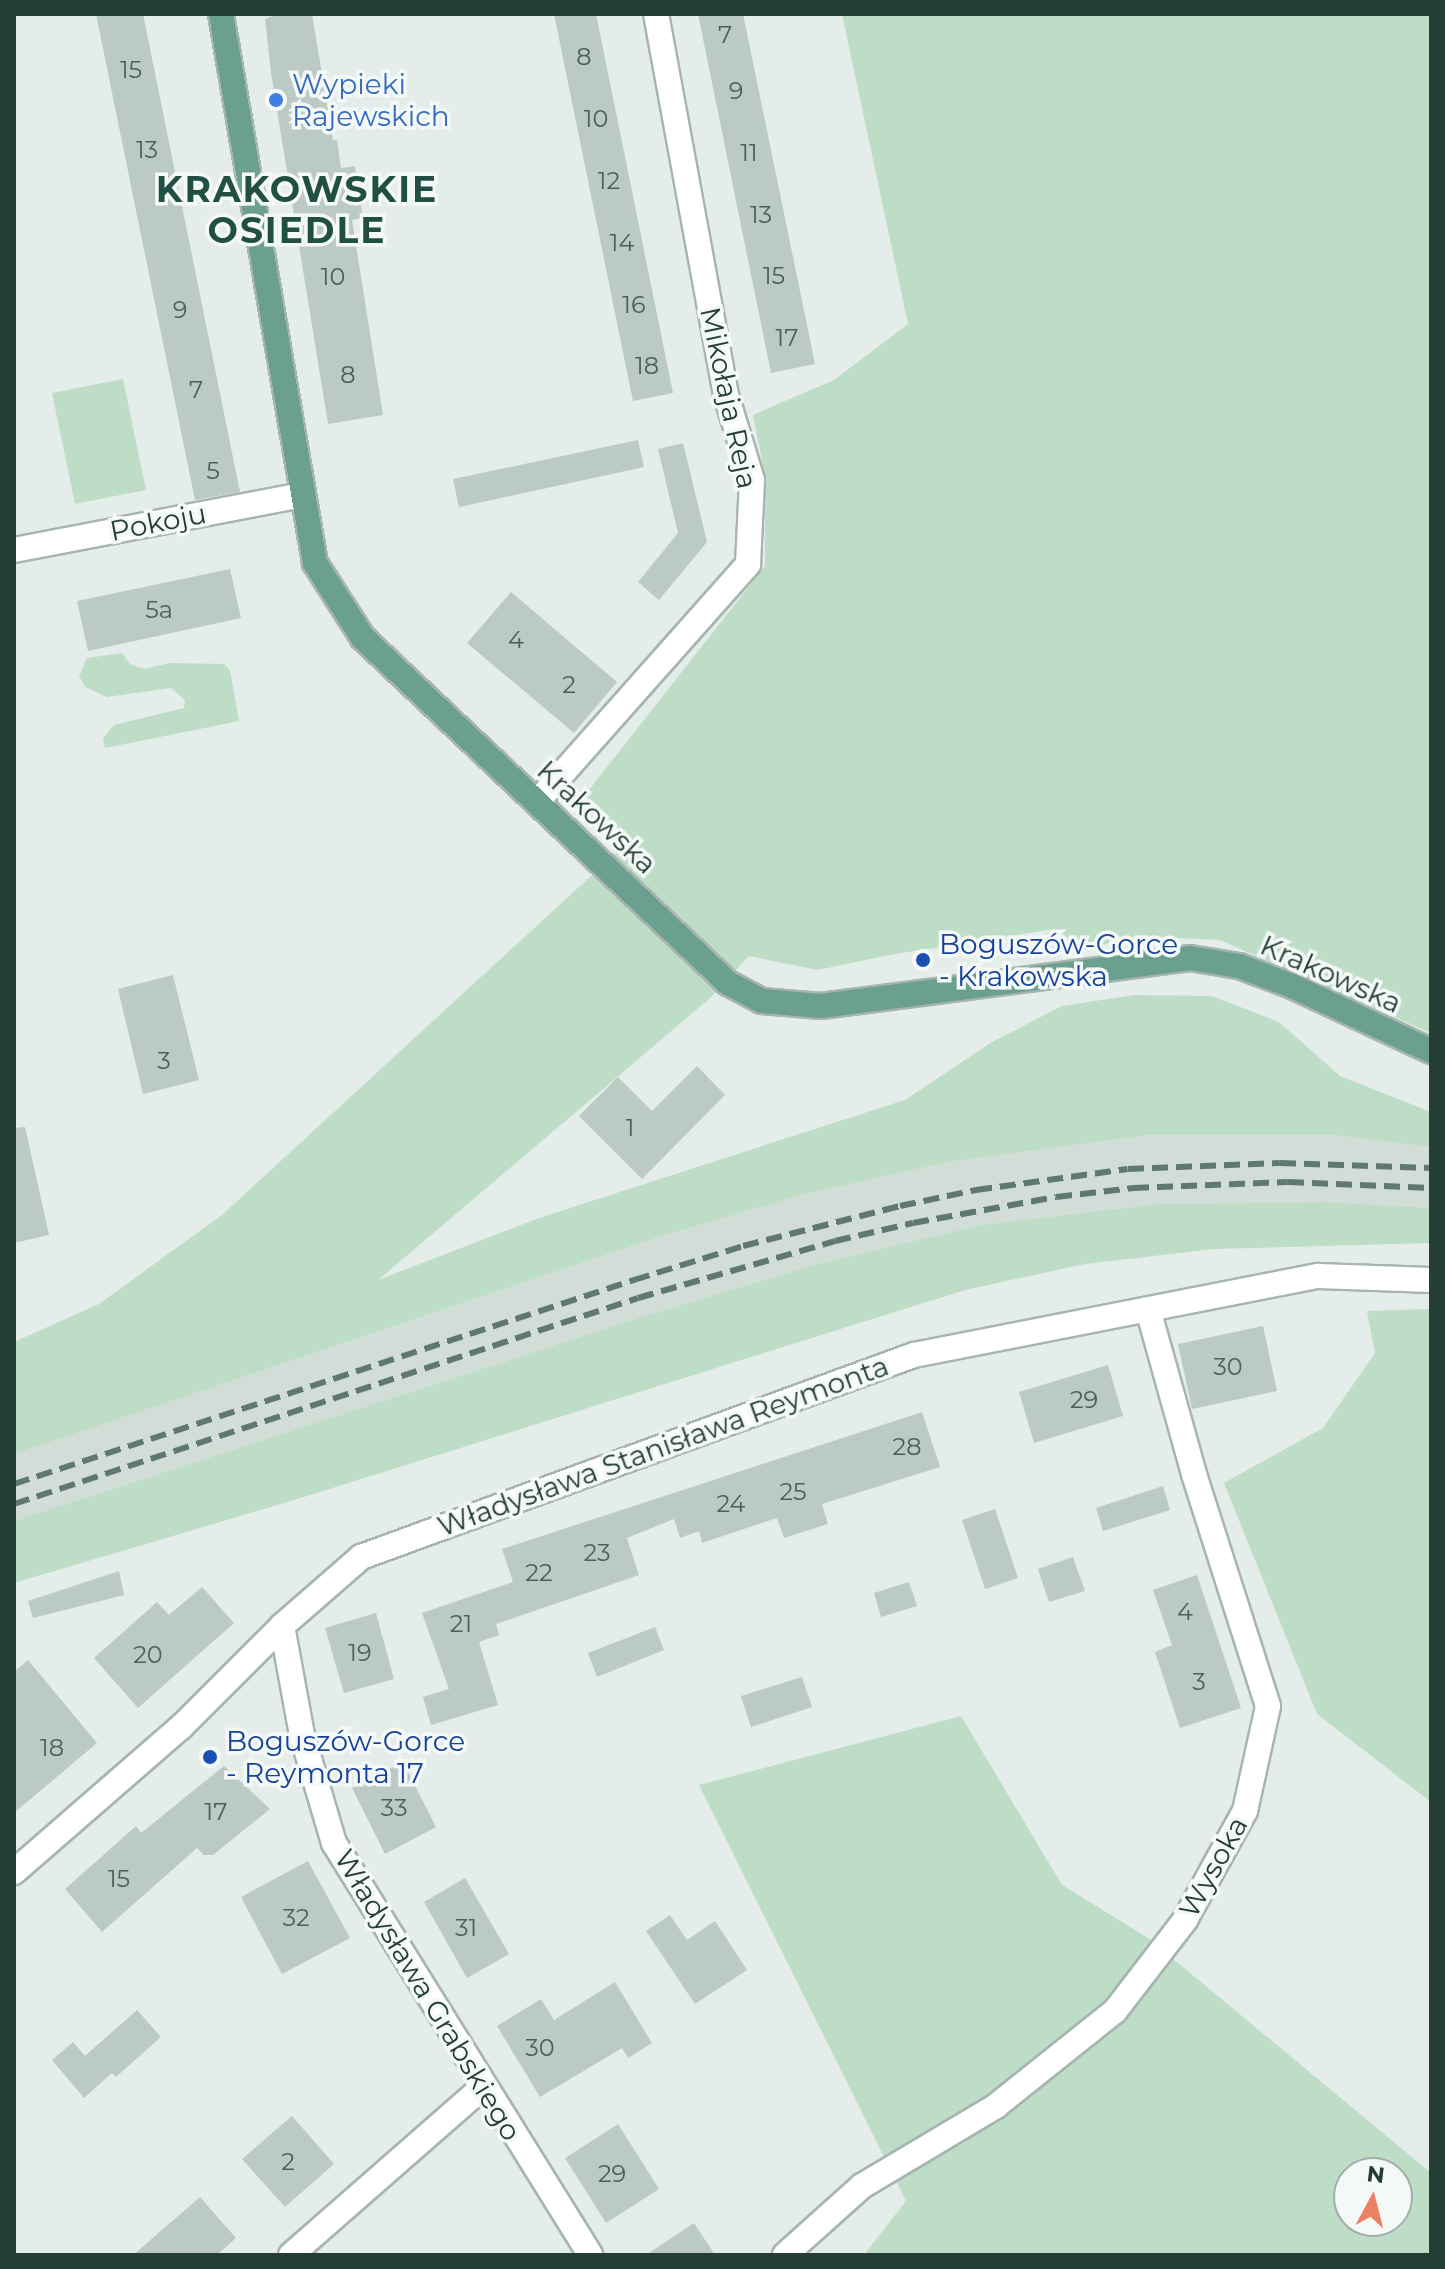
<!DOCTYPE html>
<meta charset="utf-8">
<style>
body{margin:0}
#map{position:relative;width:1445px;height:2269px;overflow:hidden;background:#e4ede9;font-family:Montserrat,sans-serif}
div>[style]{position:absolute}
.built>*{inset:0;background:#d2ddd8}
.green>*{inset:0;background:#beddc6}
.building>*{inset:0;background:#bccac4}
.roads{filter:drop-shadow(2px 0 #a7b5b0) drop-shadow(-2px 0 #a7b5b0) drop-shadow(0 2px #a7b5b0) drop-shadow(0 -2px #a7b5b0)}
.street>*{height:24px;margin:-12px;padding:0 12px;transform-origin:12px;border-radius:12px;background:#fff}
.secondary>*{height:24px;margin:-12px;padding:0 12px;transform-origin:12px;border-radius:12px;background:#fff}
.primary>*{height:24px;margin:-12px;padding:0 12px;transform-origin:12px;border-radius:12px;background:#6ba091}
.rail>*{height:6px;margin-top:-3px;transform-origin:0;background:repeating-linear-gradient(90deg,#5f7971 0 16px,transparent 0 24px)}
.dots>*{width:22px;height:22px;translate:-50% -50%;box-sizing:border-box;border:4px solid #f4f9f7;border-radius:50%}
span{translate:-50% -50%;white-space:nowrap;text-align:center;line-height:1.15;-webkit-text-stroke:7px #f4f9f7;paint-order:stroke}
.number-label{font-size:24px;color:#4a615a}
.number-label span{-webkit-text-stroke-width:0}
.shop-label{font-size:28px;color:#366cbe}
.left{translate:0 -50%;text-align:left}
.street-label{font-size:28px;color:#243e36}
.transit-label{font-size:28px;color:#164399}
.district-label{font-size:36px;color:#214f43;font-weight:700;letter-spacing:2px}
.frame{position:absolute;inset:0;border:16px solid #243e36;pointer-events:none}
.north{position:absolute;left:1333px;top:2157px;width:80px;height:80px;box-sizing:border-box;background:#f4f9f7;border:2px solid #a1aeaa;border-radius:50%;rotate:7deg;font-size:22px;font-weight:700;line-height:32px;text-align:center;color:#243e36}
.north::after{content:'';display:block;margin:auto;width:28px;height:36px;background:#eb8163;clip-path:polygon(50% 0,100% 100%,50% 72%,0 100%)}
</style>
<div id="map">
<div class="built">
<i style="clip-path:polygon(1149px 1135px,1333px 1135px,1431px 1147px,1431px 1208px,1326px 1202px,1158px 1204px,981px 1225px,817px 1264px,632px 1320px,14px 1521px,14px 1454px,662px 1236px,801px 1195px,948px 1162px)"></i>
</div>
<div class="green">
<i style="clip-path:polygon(842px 14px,1431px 14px,1431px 1033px,1220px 940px,1139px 936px,1085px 949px,1054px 929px,889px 955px,818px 970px,749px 956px,709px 999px,378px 1280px,539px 1218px,905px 1100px,992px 1042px,1062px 1006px,1134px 995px,1212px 996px,1279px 1022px,1340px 1076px,1431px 1112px,1431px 1147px,1333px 1135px,1149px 1135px,948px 1162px,801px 1195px,662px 1236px,14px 1454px,14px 1342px,99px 1304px,222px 1215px,630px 840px,585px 795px,765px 566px,765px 476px,753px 415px,834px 380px,908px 324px)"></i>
<i style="clip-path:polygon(123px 379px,146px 490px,75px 504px,52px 393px)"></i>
<i style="clip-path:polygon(122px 653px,130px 664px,144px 669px,170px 663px,224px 664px,230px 670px,239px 721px,105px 748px,103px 738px,114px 725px,184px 708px,185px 700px,171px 688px,107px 697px,85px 687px,79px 676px,87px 658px)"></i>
<i style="clip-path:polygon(1326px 1202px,1431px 1208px,1431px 1243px,1214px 1249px,1085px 1264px,965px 1290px,291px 1501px,14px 1583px,14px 1521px,632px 1320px,817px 1264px,981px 1225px,1158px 1204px)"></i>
<i style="clip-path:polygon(1431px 1309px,1431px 1802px,1317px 1714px,1224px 1483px,1323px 1428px,1375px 1353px,1367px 1311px)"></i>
<i style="clip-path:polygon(evenodd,961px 1716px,1062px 1885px,1148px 1938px,1431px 2173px,1431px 2255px,864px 2255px,906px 2201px,699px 1785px,961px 1716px,1349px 2173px,1397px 2173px,1397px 2221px,1349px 2221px,1349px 2173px)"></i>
</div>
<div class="building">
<i style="clip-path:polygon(96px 14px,143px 14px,240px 492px,195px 500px)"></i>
<i style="clip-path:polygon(277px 14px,312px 14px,333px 140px,337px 140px,341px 168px,355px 166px,363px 218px,352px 220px,383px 415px,328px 424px,271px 73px,265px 19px)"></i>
<i style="clip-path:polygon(554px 14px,596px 14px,673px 393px,633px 401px)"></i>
<i style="clip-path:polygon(698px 14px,743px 14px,815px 364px,771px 373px)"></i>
<i style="clip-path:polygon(638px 440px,644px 467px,459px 507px,453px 479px)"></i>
<i style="clip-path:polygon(683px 443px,707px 542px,659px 600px,638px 582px,678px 533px,658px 449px)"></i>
<i style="clip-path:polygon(230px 569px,241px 618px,88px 651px,77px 601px)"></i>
<i style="clip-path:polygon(511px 592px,617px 682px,574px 733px,467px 643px)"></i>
<i style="clip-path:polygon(173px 975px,199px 1080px,143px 1094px,118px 989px)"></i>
<i style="clip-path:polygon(697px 1066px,725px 1095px,642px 1179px,579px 1116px,618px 1077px,652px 1111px)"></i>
<i style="clip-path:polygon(25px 1127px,49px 1235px,14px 1243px,14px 1128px)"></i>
<i style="clip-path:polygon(1263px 1326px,1277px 1391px,1192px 1409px,1178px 1344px)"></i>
<i style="clip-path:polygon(1108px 1365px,1123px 1416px,1034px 1443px,1019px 1392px)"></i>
<i style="clip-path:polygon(922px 1412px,940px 1467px,822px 1504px,828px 1524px,784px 1538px,777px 1518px,702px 1543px,699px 1531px,680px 1538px,674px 1519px,627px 1538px,639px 1575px,496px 1624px,499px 1635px,479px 1642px,498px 1705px,431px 1725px,423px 1697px,449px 1689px,422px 1613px,513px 1582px,502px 1549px)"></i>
<i style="clip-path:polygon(1163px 1486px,1170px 1510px,1103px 1531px,1096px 1508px)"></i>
<i style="clip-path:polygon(995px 1509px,1018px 1578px,985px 1589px,962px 1520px)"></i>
<i style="clip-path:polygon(1073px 1557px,1085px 1591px,1049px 1602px,1038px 1569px)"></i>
<i style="clip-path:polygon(119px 1571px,124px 1595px,33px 1618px,28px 1601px)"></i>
<i style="clip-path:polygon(1197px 1575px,1241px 1708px,1180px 1728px,1155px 1652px,1172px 1645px,1153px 1590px)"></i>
<i style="clip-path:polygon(909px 1582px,917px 1606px,881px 1617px,874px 1593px)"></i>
<i style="clip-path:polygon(202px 1587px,234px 1623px,138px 1708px,94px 1658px,157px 1602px,169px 1615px)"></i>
<i style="clip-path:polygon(376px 1613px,394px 1679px,344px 1693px,325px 1628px)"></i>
<i style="clip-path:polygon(655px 1627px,664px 1650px,597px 1677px,588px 1653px)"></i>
<i style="clip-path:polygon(28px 1660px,97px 1743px,14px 1813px,14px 1672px)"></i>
<i style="clip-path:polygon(802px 1677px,812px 1707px,751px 1727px,741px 1696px)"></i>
<i style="clip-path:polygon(403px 1762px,436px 1827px,385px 1854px,352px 1788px)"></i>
<i style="clip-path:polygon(224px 1766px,270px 1809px,213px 1855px,204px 1855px,197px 1848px,102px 1932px,65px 1889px,136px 1826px,141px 1833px)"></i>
<i style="clip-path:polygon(308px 1861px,350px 1938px,282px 1974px,241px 1897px)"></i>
<i style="clip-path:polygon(465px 1878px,509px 1954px,467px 1978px,424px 1902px)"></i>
<i style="clip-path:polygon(670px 1915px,687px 1940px,715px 1921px,747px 1970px,695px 2004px,646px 1931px)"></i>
<i style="clip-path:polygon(615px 1982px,652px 2043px,628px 2058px,622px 2048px,540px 2097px,497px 2026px,541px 1999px,554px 2020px)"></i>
<i style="clip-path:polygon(137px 2010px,161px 2037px,116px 2077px,112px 2073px,84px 2098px,52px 2060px,73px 2042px,85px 2056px)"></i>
<i style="clip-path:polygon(292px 2116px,334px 2164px,285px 2207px,242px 2159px)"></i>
<i style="clip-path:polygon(618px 2124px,659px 2189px,606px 2223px,565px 2158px)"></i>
<i style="clip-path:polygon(200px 2197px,236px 2238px,217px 2255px,133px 2255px)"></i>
<i style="clip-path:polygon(694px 2223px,715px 2255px,646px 2255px)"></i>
</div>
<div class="roads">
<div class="street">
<i style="left:14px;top:550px;width:294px;rotate:-10.8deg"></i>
<i style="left:537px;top:802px;width:318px;rotate:-48.4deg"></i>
<i style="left:748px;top:564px;width:84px;rotate:-87.3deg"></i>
<i style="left:752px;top:480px;width:89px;rotate:-107deg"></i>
<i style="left:726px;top:395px;width:387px;rotate:-100.4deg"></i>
<i style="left:282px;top:1626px;width:111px;rotate:79.6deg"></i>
<i style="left:302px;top:1735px;width:113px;rotate:73.5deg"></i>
<i style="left:334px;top:1843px;width:485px;rotate:58.1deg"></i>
<i style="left:291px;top:2255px;width:255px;rotate:-41.2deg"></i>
<i style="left:785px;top:2255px;width:103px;rotate:-41.9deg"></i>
<i style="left:862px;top:2186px;width:156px;rotate:-30.8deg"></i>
<i style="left:996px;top:2106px;width:152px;rotate:-38.6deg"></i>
<i style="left:1115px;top:2011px;width:115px;rotate:-52.4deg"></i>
<i style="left:1185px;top:1920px;width:124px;rotate:-61.2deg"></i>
<i style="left:1245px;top:1811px;width:107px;rotate:-77.6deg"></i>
<i style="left:1268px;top:1706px;width:244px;rotate:-107.7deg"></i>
<i style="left:1194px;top:1474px;width:171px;rotate:-105.6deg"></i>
</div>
<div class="secondary">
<i style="left:14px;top:1872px;width:221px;rotate:-41deg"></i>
<i style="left:181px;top:1727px;width:143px;rotate:-45deg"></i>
<i style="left:282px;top:1626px;width:105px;rotate:-41.1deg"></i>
<i style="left:361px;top:1557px;width:589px;rotate:-20.07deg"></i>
<i style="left:914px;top:1355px;width:412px;rotate:-11.1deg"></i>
<i style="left:1318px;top:1276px;width:113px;rotate:2deg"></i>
</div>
<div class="primary">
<i style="left:221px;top:14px;width:557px;rotate:80.28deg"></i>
<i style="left:315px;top:563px;width:89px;rotate:57.4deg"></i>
<i style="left:363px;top:638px;width:502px;rotate:43.39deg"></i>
<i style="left:728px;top:983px;width:38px;rotate:28deg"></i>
<i style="left:762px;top:1001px;width:59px;rotate:4.8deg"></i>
<i style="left:821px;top:1006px;width:372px;rotate:-7.4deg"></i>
<i style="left:1190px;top:958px;width:50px;rotate:9.3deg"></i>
<i style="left:1239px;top:966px;width:57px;rotate:20.7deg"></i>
<i style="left:1292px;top:986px;width:153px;rotate:25.1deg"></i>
</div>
</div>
<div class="rail">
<i style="left:14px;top:1484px;width:653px;rotate:-18.21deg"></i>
<i style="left:634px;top:1280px;width:114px;rotate:-17.3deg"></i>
<i style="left:743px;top:1246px;width:162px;rotate:-14.3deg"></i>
<i style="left:900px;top:1206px;width:78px;rotate:-11.9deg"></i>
<i style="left:976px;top:1190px;width:153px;rotate:-7.9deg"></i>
<i style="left:1128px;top:1169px;width:152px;rotate:-2.3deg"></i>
<i style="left:1280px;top:1163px;width:151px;rotate:1.9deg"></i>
<i style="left:14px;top:1504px;width:657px;rotate:-18.27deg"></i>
<i style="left:638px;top:1298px;width:205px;rotate:-16.1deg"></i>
<i style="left:835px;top:1241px;width:80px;rotate:-13deg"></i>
<i style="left:913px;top:1223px;width:145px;rotate:-10.3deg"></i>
<i style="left:1056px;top:1197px;width:78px;rotate:-6.7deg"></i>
<i style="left:1133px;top:1188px;width:155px;rotate:-2.2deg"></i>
<i style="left:1288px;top:1182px;width:143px;rotate:2.4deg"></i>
</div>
<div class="dots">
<i style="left:276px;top:100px;background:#3f7fe0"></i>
<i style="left:923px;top:960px;background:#1a4fb4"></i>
<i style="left:210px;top:1757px;background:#1a4fb4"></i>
</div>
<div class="number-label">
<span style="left:725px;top:35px">7</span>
<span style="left:584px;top:57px">8</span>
<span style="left:131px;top:70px">15</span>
<span style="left:736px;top:91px">9</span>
<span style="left:596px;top:119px">10</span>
<span style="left:147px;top:150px">13</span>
<span style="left:749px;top:153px">11</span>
<span style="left:609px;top:181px">12</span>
<span style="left:761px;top:215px">13</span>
<span style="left:622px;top:243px">14</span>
<span style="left:774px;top:276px">15</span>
<span style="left:333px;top:277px">10</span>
<span style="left:634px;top:305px">16</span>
<span style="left:180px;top:310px">9</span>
<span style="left:787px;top:338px">17</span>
<span style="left:647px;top:366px">18</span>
<span style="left:348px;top:375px">8</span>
<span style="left:196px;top:390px">7</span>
<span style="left:213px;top:471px">5</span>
<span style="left:159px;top:610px">5a</span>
<span style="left:516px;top:640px">4</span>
<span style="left:569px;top:685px">2</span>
<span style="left:164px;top:1061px">3</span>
<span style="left:630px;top:1128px">1</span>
<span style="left:1228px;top:1367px">30</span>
<span style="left:1084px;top:1400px">29</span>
<span style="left:907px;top:1447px">28</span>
<span style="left:793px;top:1492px">25</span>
<span style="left:731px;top:1504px">24</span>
<span style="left:597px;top:1553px">23</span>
<span style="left:539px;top:1573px">22</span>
<span style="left:1185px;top:1612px">4</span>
<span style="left:461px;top:1624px">21</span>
<span style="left:360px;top:1653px">19</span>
<span style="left:148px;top:1655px">20</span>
<span style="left:1199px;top:1682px">3</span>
<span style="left:52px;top:1748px">18</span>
<span style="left:394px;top:1808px">33</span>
<span style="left:216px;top:1812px">17</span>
<span style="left:119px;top:1879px">15</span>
<span style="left:296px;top:1918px">32</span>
<span style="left:466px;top:1928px">31</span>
<span style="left:540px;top:2048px">30</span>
<span style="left:288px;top:2162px">2</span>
<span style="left:612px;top:2174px">29</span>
</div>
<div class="shop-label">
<span class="left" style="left:292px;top:100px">Wypieki<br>Rajewskich</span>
</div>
<div class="street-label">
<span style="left:729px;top:398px;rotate:78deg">Mikołaja Reja</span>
<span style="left:158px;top:522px;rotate:-11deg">Pokoju</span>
<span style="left:597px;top:817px;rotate:43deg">Krakowska</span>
<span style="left:1331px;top:974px;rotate:24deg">Krakowska</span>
<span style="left:663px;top:1446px;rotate:-20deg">Władysława Stanisława Reymonta</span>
<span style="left:1213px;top:1867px;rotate:-61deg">Wysoka</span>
<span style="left:428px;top:1995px;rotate:59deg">Władysława Grabskiego</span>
</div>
<div class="transit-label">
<span class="left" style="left:939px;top:960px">Boguszów-Gorce<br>- Krakowska</span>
<span class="left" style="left:226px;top:1757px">Boguszów-Gorce<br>- Reymonta 17</span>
</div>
<div class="district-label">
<span style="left:297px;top:210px">KRAKOWSKIE<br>OSIEDLE</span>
</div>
<div class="frame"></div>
<div class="north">N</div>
</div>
